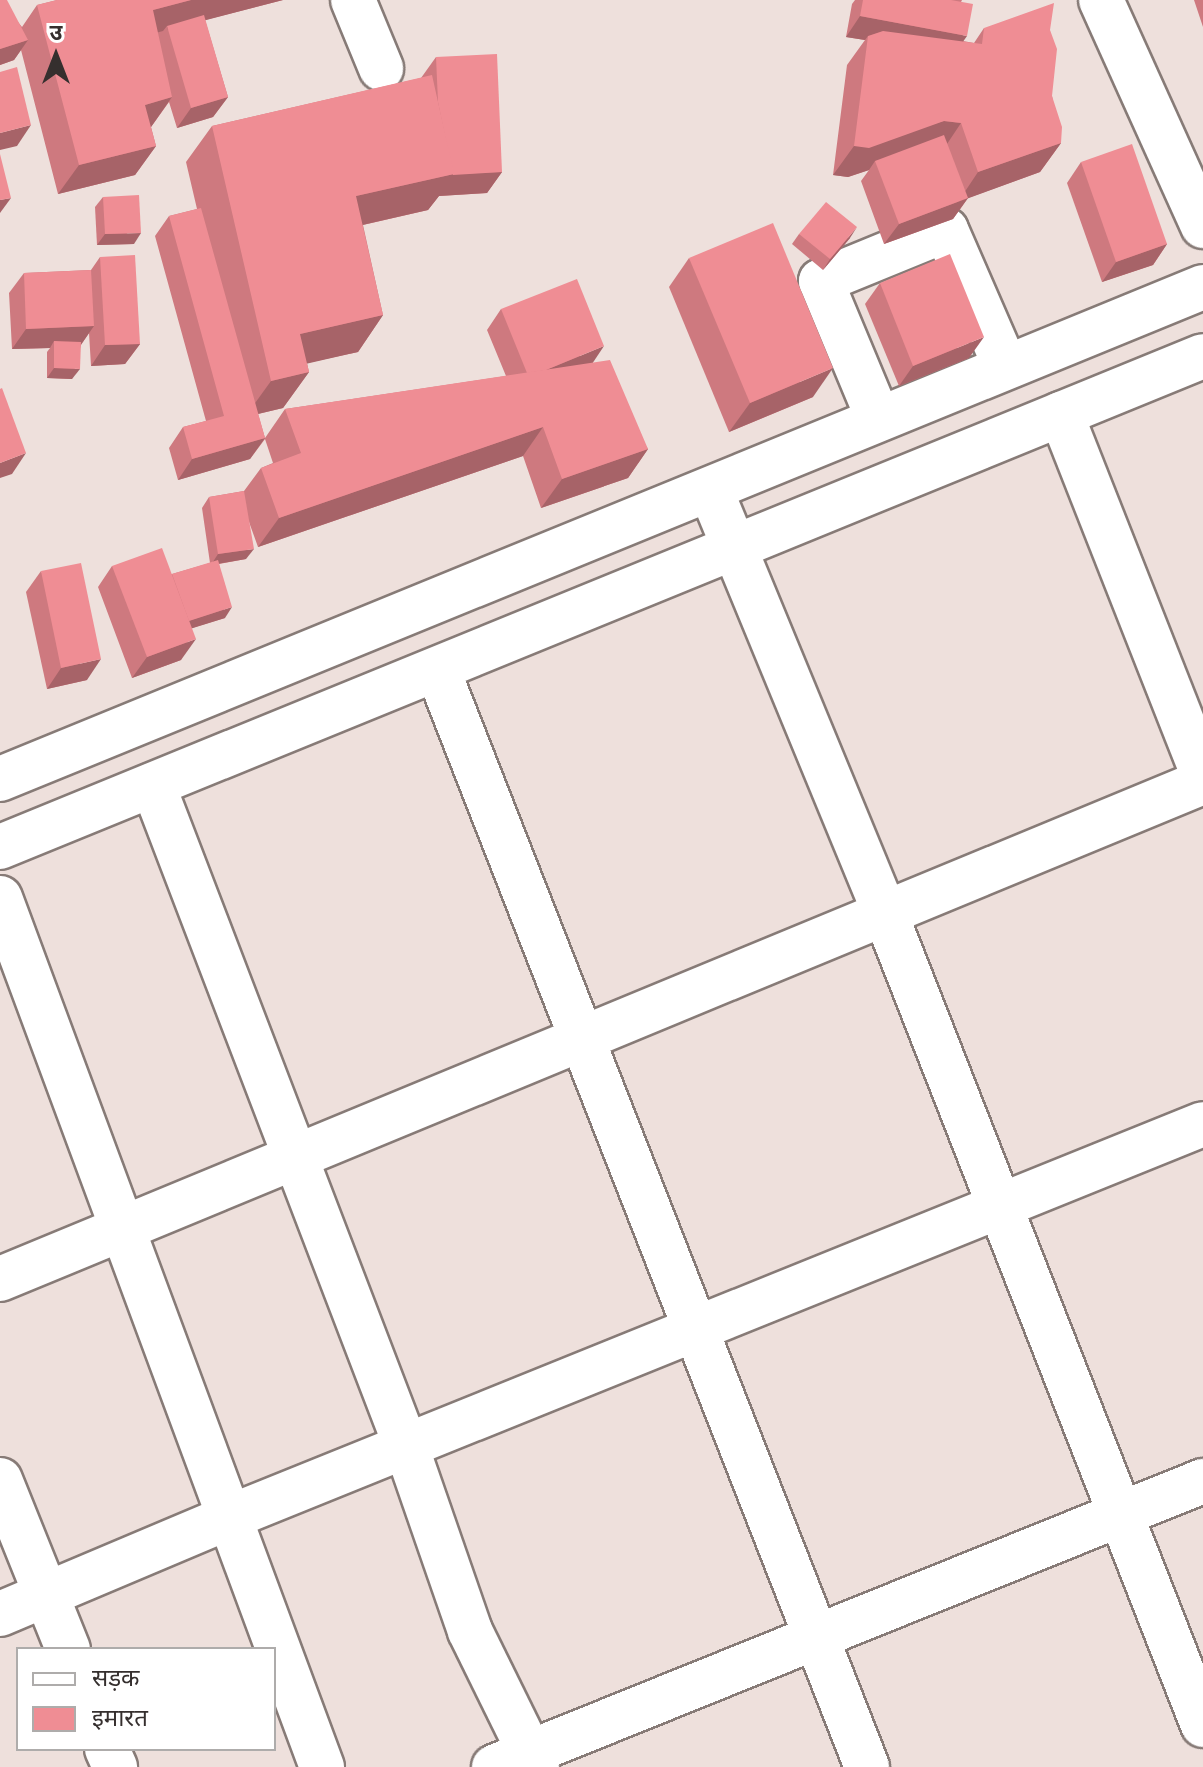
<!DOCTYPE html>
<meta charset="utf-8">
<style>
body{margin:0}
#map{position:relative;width:1203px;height:1767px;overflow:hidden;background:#eee0dc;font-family:Mulish,"Noto Sans Devanagari",sans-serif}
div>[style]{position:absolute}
.roads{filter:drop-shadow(2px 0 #877b77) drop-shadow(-2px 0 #877b77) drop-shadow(0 2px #877b77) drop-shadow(0 -2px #877b77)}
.minor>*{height:44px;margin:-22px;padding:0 22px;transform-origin:22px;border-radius:22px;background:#fff}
.major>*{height:44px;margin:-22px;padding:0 22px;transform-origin:22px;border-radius:22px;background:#fff}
.wall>*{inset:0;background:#ce797f}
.shaded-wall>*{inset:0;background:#a76368}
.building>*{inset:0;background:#ef8d94}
span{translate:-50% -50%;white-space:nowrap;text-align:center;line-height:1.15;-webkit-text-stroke:8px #fff;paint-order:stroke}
.legend{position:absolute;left:16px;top:1647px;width:260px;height:104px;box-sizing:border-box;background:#fff;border:2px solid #aeacab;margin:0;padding:10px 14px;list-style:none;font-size:24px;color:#352f2e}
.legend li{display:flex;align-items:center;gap:16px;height:40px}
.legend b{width:40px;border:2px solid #aeacab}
.north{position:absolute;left:16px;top:16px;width:80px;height:80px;-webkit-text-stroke:6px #fff;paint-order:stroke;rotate:0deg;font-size:22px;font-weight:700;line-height:32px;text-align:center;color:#352f2e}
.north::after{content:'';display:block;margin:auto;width:28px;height:36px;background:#352f2e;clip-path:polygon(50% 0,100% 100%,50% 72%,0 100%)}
</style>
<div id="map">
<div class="roads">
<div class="minor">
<i style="left:353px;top:0;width:74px;rotate:67.6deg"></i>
<i style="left:1101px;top:0;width:248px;rotate:65.7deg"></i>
<i style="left:1061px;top:414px;width:388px;rotate:68.5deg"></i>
<i style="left:878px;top:418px;width:148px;rotate:-112.6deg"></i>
<i style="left:821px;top:281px;width:135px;rotate:-22.2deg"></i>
<i style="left:946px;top:230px;width:148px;rotate:66.5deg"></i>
<i style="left:711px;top:491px;width:456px;rotate:67.6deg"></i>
<i style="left:885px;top:913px;width:872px;rotate:68.61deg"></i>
<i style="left:438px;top:671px;width:1177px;rotate:68.62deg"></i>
<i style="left:153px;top:785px;width:708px;rotate:69.06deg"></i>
<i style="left:406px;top:1446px;width:196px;rotate:70.9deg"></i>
<i style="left:470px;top:1631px;width:152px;rotate:63.8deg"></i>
<i style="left:0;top:898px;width:927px;rotate:69.67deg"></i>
<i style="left:0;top:1279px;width:1302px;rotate:-22.45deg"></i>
<i style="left:0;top:1480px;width:182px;rotate:68.1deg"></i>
<i style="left:0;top:1614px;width:250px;rotate:-22.9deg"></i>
<i style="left:230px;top:1517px;width:1049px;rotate:-21.99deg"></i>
<i style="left:107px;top:1749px;width:20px;rotate:66deg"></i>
<i style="left:494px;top:1767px;width:765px;rotate:-21.97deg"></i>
</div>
<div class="major">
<i style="left:0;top:779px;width:1300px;rotate:-22.24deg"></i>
<i style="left:0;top:847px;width:1299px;rotate:-22.2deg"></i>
</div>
</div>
<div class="wall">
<i style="clip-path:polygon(0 0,22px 27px,37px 5px,57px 0,283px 0,205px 20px,228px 97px,213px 117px,177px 128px,169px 102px,151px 127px,156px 146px,135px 175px,58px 194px,21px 50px,14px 60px,0 65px)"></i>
<i style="clip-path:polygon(855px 0,962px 0,961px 2px,963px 41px,974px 43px,984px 28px,1050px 30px,1052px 96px,1061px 143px,1040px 172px,968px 198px,953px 219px,884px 244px,861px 181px,869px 170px,848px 177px,833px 175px,847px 65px,865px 40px,846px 37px,852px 4px)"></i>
<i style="clip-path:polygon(1194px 0,1203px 0,1203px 27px)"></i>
<i style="clip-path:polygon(436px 57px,502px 172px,487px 193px,439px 196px,428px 210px,363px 225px,383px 315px,358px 352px,307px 363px,309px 372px,283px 408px,258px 414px,265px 438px,285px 409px,506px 376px,487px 330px,501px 309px,592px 363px,648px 449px,628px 478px,541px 508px,523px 456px,258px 547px,249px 522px,246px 559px,219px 564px,225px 618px,192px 628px,181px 660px,132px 678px,98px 587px,112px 566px,172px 574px,210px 563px,202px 508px,209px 497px,244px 491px,261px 468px,273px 463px,265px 439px,250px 459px,178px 480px,169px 448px,183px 427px,206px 421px,155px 236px,169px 216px,197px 209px,186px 162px,212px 126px,421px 78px)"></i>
<i style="clip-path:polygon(1081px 162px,1167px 244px,1153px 265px,1102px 282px,1067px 183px)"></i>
<i style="clip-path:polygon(103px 197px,134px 244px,97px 245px,95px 207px)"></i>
<i style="clip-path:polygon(799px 234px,850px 238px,823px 270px,792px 244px)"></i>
<i style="clip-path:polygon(100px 257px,140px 344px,125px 364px,91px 366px,89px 333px,81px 345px,72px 379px,47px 378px,47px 352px,50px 348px,12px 349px,9px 293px,24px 273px,91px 270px)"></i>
<i style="clip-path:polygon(689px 258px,813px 397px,729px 432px,669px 287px)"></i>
<i style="clip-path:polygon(880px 283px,969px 358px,899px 386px,865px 304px)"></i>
<i style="clip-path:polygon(41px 571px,87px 680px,47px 689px,26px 592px)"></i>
</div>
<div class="shaded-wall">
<i style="clip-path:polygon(191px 0,283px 0,168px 30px,167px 26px,163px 31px,133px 39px,153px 10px)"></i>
<i style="clip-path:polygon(860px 16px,967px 36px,953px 56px,868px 36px,865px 40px,846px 37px)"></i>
<i style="clip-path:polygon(28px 40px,14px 60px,0 65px,0 49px)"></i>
<i style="clip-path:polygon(172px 97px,151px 127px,124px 134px,145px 105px)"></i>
<i style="clip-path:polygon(228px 97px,213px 117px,177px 128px,191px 108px)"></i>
<i style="clip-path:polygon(944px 121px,961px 123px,941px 153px,875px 161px,869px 170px,848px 177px,833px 175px,854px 146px)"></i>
<i style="clip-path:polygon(31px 125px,17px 146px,0 150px,0 133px)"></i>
<i style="clip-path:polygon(1061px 143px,1040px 172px,958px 202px,978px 172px)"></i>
<i style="clip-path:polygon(156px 146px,135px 175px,58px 194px,79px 165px)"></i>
<i style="clip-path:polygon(502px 172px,487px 193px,439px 196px,428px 210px,331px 232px,356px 196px,454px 174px)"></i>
<i style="clip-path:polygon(11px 198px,0 213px,0 200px)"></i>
<i style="clip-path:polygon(968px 198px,953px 219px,884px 244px,899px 224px)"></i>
<i style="clip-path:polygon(857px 227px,850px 238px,823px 270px,830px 259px)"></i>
<i style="clip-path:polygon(141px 233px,134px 244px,97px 245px,105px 234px)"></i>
<i style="clip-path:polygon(1167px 244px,1153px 265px,1102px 282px,1116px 262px)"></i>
<i style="clip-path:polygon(383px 315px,358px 352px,275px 371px,300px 334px)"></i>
<i style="clip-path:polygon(94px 326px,80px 346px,54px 341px,50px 348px,12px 349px,26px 329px)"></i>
<i style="clip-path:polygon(984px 337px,969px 358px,899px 386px,913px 366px)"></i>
<i style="clip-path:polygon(140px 344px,125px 364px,91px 366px,105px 345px)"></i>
<i style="clip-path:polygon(604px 346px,590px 367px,529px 377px)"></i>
<i style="clip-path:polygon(54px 368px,80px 369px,72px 379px,47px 378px)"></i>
<i style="clip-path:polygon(833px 368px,813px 397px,729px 432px,750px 403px)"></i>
<i style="clip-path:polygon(309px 372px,283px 408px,245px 417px,271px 381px)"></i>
<i style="clip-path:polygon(543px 427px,523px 456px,258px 547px,279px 518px)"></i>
<i style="clip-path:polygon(265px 438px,250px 459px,178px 480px,192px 459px)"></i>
<i style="clip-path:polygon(648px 449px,628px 478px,541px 508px,562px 479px)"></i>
<i style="clip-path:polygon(26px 453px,12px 474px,0 478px,0 463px)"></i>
<i style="clip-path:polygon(254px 549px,246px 559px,211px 565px,218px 554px)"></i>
<i style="clip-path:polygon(232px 607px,225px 618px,177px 633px,185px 622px)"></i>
<i style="clip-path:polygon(196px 639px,181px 660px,132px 678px,147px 657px)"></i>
<i style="clip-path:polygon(101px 659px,87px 680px,47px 689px,61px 668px)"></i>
</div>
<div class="building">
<i style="clip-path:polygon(0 0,7px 0,28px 40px,0 49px)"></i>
<i style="clip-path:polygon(57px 0,191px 0,153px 10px,172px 97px,145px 105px,156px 146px,79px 165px,37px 5px)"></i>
<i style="clip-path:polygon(863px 0,951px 0,973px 4px,967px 36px,860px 16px)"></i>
<i style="clip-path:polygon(1054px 3px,1050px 30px,1057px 49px,1052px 96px,1062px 127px,1061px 143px,978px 172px,961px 123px,944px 121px,869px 148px,854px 146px,868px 36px,883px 31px,982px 44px,984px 28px)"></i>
<i style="clip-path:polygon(204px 15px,228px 97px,191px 108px,167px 26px)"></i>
<i style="clip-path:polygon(497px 54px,502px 172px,453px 175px,438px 102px,436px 57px)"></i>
<i style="clip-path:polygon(17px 67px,31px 125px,0 133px,0 72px)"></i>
<i style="clip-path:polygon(432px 75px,454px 174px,356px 196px,383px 315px,300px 334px,309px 372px,271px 381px,212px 126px)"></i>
<i style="clip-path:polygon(944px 135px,968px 198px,899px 224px,875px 161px)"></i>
<i style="clip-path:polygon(1132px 144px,1167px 244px,1116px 262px,1081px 162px)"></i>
<i style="clip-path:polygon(0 154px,11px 198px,0 200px)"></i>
<i style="clip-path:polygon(139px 195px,141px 233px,105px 234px,103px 197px)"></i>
<i style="clip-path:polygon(826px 202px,857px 227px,830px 259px,799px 234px)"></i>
<i style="clip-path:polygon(201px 208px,265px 438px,192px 459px,183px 427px,224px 416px,169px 216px)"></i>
<i style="clip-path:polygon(773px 223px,833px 368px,750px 403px,689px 258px)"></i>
<i style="clip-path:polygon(950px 254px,984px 337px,913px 366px,880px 283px)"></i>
<i style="clip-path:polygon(135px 255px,140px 344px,105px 345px,100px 257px)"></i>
<i style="clip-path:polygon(91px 270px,94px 326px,26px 329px,24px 273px)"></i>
<i style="clip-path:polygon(577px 279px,604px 346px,546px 370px,527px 373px,501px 309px)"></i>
<i style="clip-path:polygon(54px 341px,81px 342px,80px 369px,54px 368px)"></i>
<i style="clip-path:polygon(610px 360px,648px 449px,562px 479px,543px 427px,279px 518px,261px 468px,301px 453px,285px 409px)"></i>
<i style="clip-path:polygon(2px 388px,26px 453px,0 463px,0 389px)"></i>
<i style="clip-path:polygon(244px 491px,254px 549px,218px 554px,209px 497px)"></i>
<i style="clip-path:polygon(162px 548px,196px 639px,147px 657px,112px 566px)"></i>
<i style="clip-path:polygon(218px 560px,232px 607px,189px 621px,172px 574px)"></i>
<i style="clip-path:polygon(81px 563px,101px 659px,61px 668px,41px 571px)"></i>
</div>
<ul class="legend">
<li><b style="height:10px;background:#fff"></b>सड़क</li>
<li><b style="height:22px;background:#ef8d94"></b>इमारत</li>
</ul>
<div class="north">उ</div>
</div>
